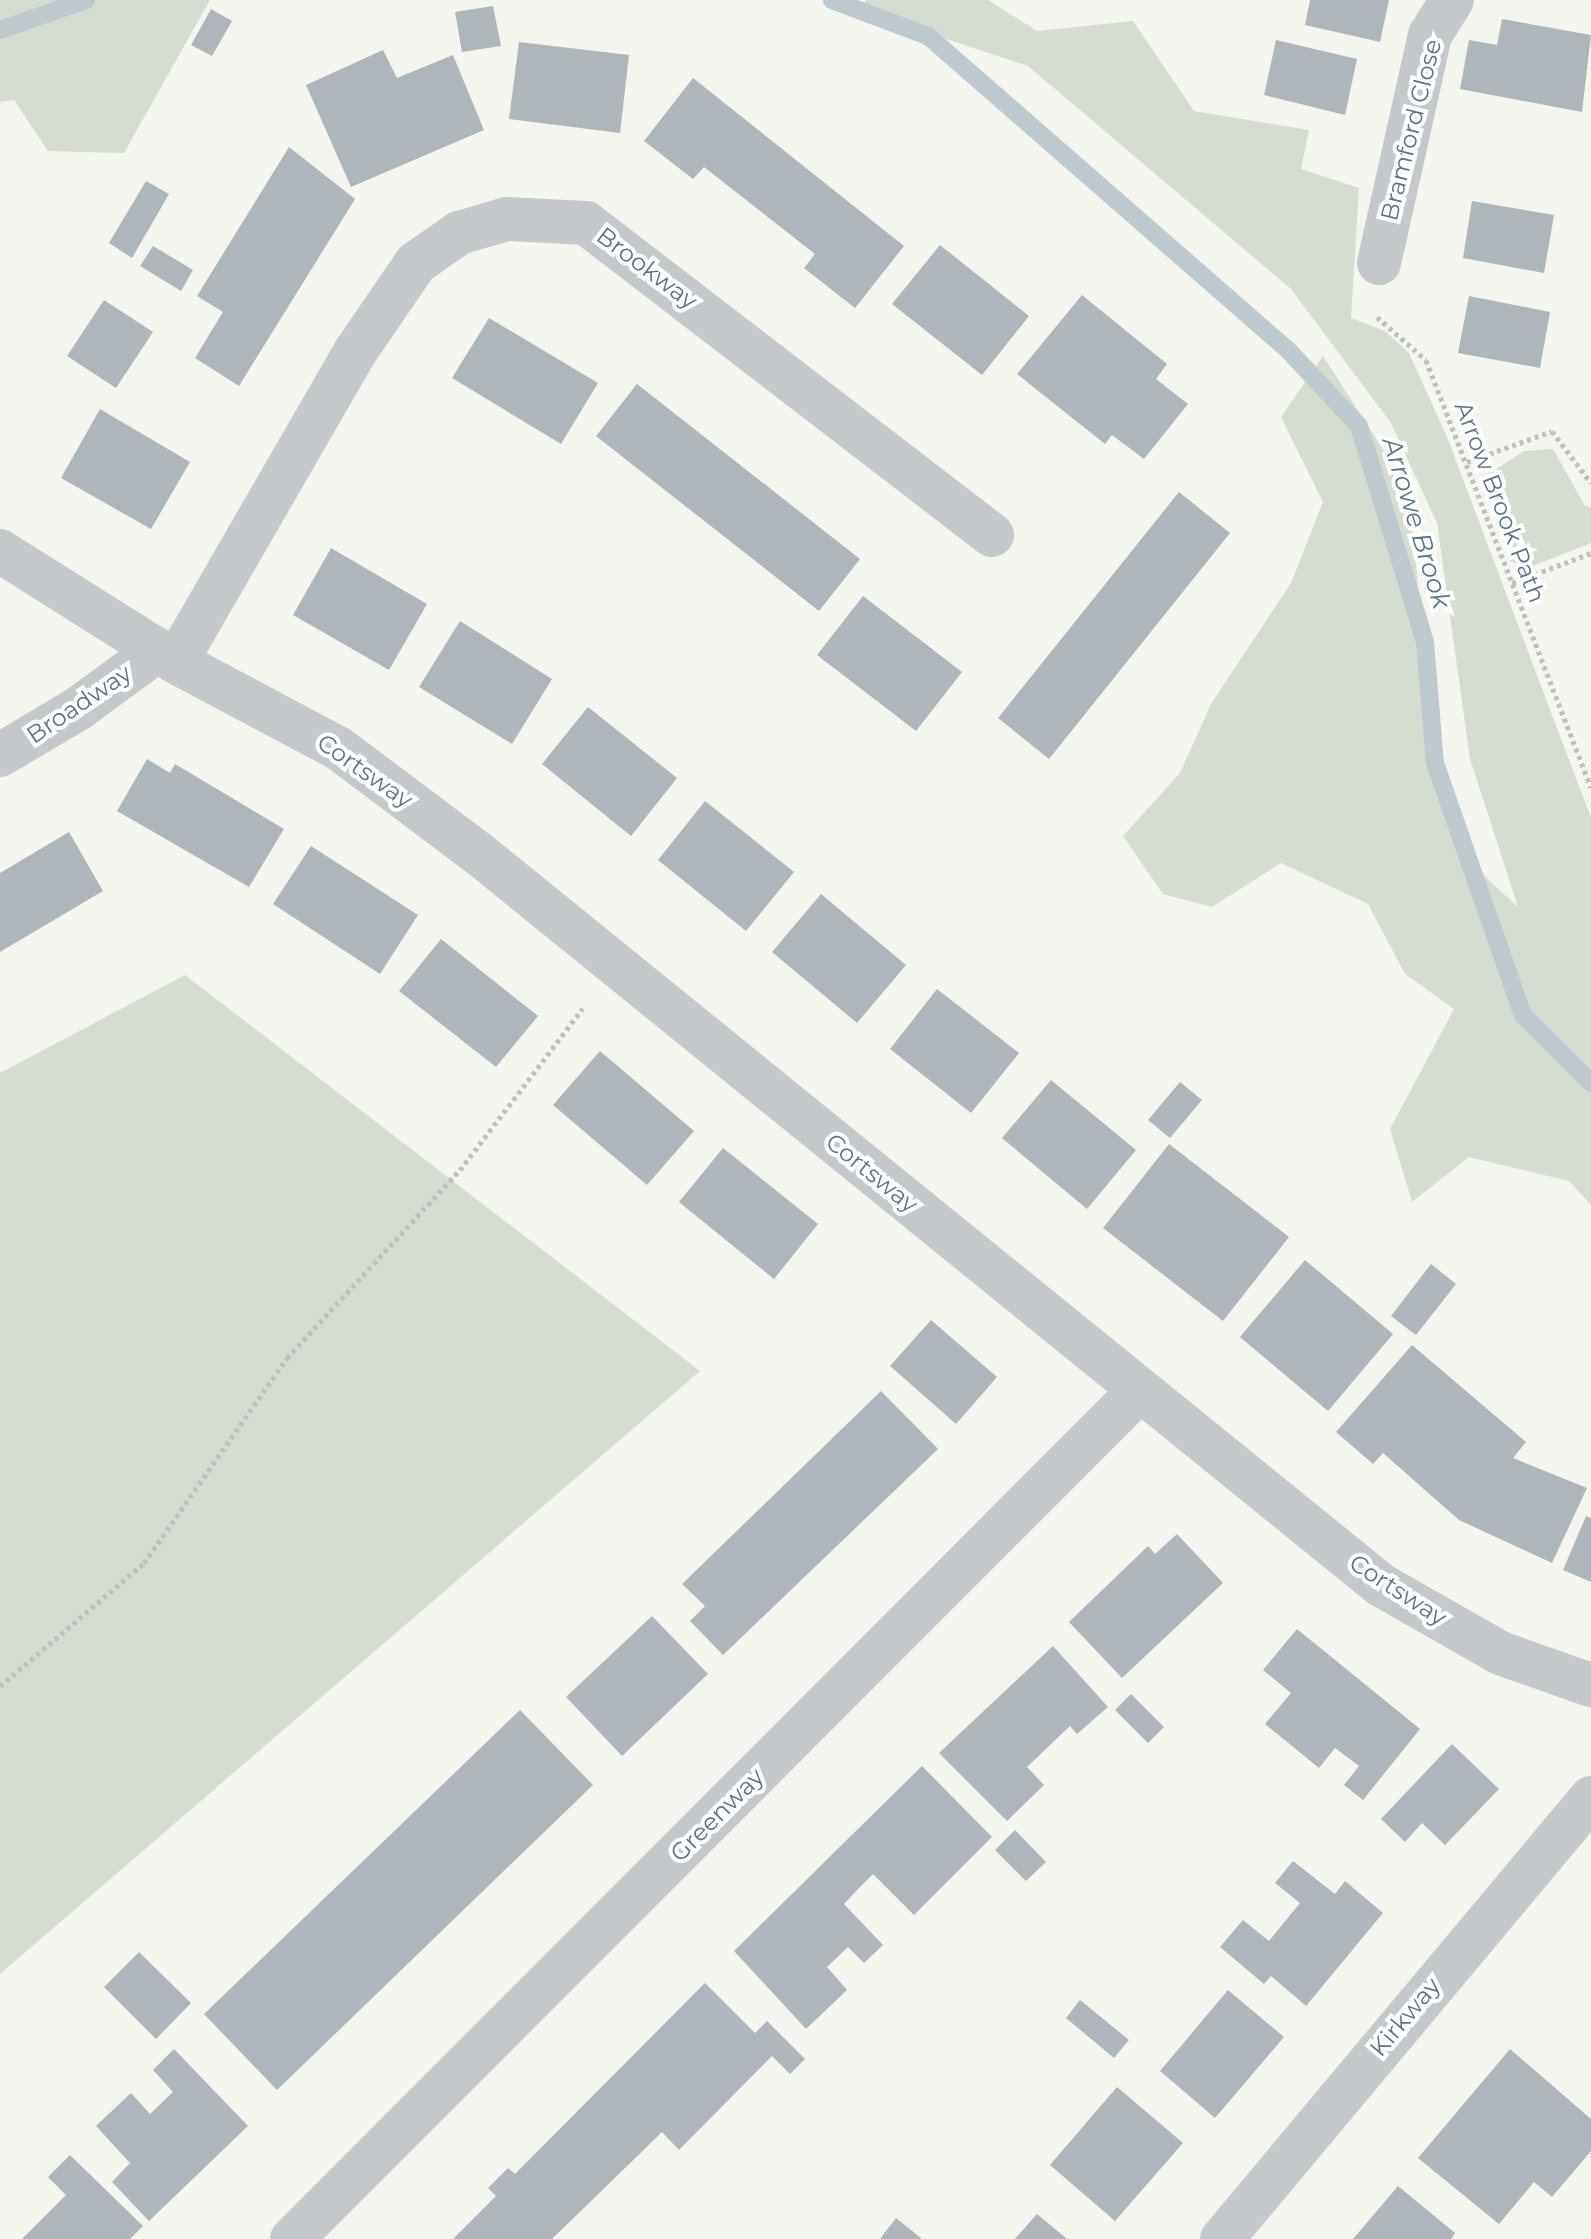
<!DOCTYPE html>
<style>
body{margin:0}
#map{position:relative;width:1591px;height:2239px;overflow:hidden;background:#f4f5ef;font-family:Montserrat,sans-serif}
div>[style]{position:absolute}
.green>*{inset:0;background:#d5dcd0}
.stream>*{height:18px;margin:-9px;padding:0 9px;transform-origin:9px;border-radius:9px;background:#becad0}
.building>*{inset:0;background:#aeb6bb}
.path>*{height:5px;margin-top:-2.5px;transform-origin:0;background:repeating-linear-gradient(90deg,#bec0c2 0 4px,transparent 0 8px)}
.minor>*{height:44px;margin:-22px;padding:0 22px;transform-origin:22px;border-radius:22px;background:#c6c9cc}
span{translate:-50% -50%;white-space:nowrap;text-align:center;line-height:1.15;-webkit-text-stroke:8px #fff;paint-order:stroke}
.street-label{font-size:24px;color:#607384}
.water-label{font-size:26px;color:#5b7782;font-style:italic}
</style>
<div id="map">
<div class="green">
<i style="clip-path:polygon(0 0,210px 0,124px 153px,48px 151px,14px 100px,0 102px)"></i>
<i style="clip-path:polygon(866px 0,988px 0,1037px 31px,1133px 21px,1194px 111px,1309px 130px,1301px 169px,1359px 188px,1351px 318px,1385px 331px,1409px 353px,1447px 437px,1591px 818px,1591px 1205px,1569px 1181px,1469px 1157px,1412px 1202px,1390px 1129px,1454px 1009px,1405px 974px,1368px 904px,1281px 863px,1212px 907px,1163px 894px,1123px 836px,1180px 773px,1211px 704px,1291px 583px,1323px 502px,1281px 417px,1323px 356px,1393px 465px,1412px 524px,1435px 763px,1470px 863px,1518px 907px,1470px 759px,1437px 523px,1391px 423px,1291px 289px,1028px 66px,862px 11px)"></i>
<i style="clip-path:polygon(1553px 449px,1585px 506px,1591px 507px,1591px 543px,1530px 567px,1509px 561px,1483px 478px,1524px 451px)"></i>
<i style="clip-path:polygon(185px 975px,700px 1371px,0 1974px,0 1073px)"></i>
</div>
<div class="stream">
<i style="left:832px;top:0;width:103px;rotate:20.6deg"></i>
<i style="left:928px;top:36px;width:476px;rotate:41.1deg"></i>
<i style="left:1287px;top:349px;width:105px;rotate:46.9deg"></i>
<i style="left:1359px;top:426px;width:226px;rotate:73deg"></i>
<i style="left:1425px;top:642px;width:121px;rotate:85.3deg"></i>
<i style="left:1435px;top:763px;width:267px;rotate:70.8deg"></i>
<i style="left:1523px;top:1015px;width:96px;rotate:45deg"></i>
<i style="left:0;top:30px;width:91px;rotate:-19.2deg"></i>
</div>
<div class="building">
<i style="clip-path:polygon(1310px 0,1389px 0,1380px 42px,1305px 25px)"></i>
<i style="clip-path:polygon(493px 6px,501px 46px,462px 52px,455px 12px)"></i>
<i style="clip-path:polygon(211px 9px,232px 21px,212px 56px,191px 45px)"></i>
<i style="clip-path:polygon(1502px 19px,1591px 35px,1582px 112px,1460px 89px,1469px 40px,1497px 45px)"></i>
<i style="clip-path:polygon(1276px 40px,1357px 59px,1345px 115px,1264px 95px)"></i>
<i style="clip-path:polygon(519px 42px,629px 55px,620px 133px,509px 119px)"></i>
<i style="clip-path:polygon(383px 50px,397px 78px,453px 55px,484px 130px,351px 187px,306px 85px)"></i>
<i style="clip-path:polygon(693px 78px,904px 246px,855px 308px,804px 268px,815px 254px,704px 167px,693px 179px,644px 141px)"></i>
<i style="clip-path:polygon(289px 147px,355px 199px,239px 386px,195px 358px,223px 312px,197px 296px)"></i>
<i style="clip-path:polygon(146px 181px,169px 194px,132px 258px,109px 243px)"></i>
<i style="clip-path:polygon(1472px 201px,1554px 215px,1544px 273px,1463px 258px)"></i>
<i style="clip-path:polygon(940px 245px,1029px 316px,982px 375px,892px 304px)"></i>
<i style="clip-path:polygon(153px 246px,193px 270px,181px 291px,140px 266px)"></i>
<i style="clip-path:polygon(1082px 295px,1167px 364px,1156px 379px,1188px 404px,1144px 459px,1112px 435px,1105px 444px,1017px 374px)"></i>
<i style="clip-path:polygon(1469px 296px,1550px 312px,1540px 368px,1458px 353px)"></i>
<i style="clip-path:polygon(104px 300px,153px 332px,116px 388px,67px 356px)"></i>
<i style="clip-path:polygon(489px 318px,598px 383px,561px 444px,452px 378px)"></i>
<i style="clip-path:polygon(637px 384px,860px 559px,819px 611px,596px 436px)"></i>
<i style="clip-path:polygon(100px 409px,190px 462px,151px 529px,61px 478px)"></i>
<i style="clip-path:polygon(1179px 492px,1230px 533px,1049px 759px,998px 718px)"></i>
<i style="clip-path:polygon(331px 548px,427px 604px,389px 670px,293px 615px)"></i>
<i style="clip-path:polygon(863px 596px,962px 672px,916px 731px,817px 655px)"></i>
<i style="clip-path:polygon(460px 621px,552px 679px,512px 744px,419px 687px)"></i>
<i style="clip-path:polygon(588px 707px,677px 778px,631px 836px,542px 764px)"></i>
<i style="clip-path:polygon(147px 759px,170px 773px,175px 764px,284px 829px,249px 887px,117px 811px)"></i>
<i style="clip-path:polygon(705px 801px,794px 872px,746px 931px,658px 860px)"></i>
<i style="clip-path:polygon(69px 832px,103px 891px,0 952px,0 873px)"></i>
<i style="clip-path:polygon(311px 846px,418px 915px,380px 974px,273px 904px)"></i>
<i style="clip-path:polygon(821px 894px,906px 965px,857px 1023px,772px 952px)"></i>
<i style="clip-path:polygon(441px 939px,538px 1016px,496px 1067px,399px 991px)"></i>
<i style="clip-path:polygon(937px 989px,1019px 1053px,971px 1113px,890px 1049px)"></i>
<i style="clip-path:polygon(600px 1051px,694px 1131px,647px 1185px,553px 1105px)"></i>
<i style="clip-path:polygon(1051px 1080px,1136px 1150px,1087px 1209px,1002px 1138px)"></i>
<i style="clip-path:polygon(1180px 1082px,1202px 1100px,1170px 1138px,1148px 1120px)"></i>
<i style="clip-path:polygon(1169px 1144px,1289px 1237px,1223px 1321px,1103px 1228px)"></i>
<i style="clip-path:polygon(723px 1148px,818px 1224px,774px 1279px,679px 1202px)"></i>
<i style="clip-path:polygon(1305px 1260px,1393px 1334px,1328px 1411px,1240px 1337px)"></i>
<i style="clip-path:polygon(1431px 1264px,1456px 1284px,1416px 1335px,1391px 1316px)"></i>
<i style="clip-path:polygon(931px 1320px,997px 1377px,956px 1424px,890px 1366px)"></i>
<i style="clip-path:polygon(1412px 1345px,1526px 1442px,1513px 1458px,1587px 1488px,1552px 1563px,1459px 1520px,1383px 1453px,1373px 1464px,1336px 1432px)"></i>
<i style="clip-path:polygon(881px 1391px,938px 1449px,723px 1655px,690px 1621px,705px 1606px,682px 1584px)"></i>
<i style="clip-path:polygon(1586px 1516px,1591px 1518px,1591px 1582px,1563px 1570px)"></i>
<i style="clip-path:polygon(1177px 1534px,1223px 1583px,1122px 1678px,1069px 1622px,1148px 1546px,1155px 1554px)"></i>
<i style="clip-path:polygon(652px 1616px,708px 1674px,622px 1756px,566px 1697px)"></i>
<i style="clip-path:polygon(1297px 1629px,1420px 1729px,1363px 1800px,1344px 1785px,1359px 1766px,1335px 1748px,1319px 1768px,1265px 1724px,1291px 1693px,1263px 1670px)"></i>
<i style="clip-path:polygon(1053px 1646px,1108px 1707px,1077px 1734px,1070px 1726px,1027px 1767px,1044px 1785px,1007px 1821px,939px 1753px)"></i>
<i style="clip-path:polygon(1131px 1694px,1164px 1727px,1148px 1743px,1115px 1710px)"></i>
<i style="clip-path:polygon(520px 1710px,593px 1785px,277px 2090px,204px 2014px)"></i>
<i style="clip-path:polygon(1452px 1744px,1499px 1789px,1445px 1845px,1422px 1823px,1405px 1842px,1381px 1819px)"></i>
<i style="clip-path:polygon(922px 1766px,992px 1837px,914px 1915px,873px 1874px,859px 1888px,844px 1904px,883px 1945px,864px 1963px,848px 1947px,827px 1967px,847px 1990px,806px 2029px,734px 1951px)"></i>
<i style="clip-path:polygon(1015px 1830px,1046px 1862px,1026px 1881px,995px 1850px)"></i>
<i style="clip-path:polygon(1293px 1861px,1335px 1894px,1345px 1881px,1383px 1913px,1306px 2006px,1271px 1976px,1264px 1984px,1220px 1947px,1243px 1920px,1269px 1941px,1300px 1903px,1275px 1883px)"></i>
<i style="clip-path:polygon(139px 1952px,191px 2003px,156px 2039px,104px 1987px)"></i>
<i style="clip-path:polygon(705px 1983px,755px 2033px,767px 2021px,805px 2059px,790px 2074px,772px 2056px,679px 2150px,662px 2132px,552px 2239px,453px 2239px,496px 2196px,488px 2188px,508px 2168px,515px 2174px)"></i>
<i style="clip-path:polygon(1228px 1990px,1284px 2037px,1215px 2118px,1160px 2071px)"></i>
<i style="clip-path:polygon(1080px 2000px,1129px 2040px,1114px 2058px,1066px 2018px)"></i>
<i style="clip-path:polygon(174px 2049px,248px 2126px,149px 2221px,112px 2182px,130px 2163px,96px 2126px,131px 2093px,150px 2114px,173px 2092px,153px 2070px)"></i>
<i style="clip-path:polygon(1510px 2049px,1591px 2119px,1591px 2151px,1552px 2197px,1534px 2182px,1499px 2224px,1418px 2158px)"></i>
<i style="clip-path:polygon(1117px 2087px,1183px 2143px,1115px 2221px,1050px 2165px)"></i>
<i style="clip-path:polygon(70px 2155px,143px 2226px,130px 2239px,22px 2239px,66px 2195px,48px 2177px)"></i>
<i style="clip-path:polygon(1398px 2186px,1455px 2233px,1451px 2239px,1353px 2239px)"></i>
<i style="clip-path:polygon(1037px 2214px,1067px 2239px,1015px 2239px)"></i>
<i style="clip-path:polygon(896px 2218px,922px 2239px,880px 2239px)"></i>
</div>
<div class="path">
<i style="left:1377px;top:317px;width:65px;rotate:41.3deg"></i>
<i style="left:1426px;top:360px;width:458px;rotate:68.9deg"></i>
<i style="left:1467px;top:462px;width:90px;rotate:-20deg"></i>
<i style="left:1552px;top:431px;width:65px;rotate:53.1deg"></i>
<i style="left:1512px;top:583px;width:85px;rotate:-20.8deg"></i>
<i style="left:0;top:1686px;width:189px;rotate:-40.5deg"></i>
<i style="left:144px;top:1563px;width:250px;rotate:-55.1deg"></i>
<i style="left:287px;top:1358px;width:255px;rotate:-47.4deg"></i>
<i style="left:460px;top:1170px;width:203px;rotate:-52.8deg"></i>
</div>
<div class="minor">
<i style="left:1379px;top:263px;width:234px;rotate:-77.4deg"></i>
<i style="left:1430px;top:35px;width:41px;rotate:-57.8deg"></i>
<i style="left:0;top:551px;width:208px;rotate:32.2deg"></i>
<i style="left:176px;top:662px;width:183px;rotate:28deg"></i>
<i style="left:338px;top:748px;width:175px;rotate:36.9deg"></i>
<i style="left:478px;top:853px;width:1162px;rotate:39.03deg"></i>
<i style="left:1381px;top:1585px;width:137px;rotate:29.7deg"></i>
<i style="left:1500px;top:1653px;width:96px;rotate:19.4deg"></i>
<i style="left:176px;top:662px;width:358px;rotate:-60deg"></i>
<i style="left:355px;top:352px;width:108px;rotate:-55.6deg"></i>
<i style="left:416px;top:263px;width:52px;rotate:-34.9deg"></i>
<i style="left:459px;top:233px;width:50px;rotate:-16.3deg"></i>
<i style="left:507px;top:219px;width:79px;rotate:2.9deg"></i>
<i style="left:586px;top:223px;width:512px;rotate:37.54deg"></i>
<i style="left:0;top:755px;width:92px;rotate:-30.7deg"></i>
<i style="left:79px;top:708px;width:98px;rotate:-36.3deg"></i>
<i style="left:292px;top:2239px;width:1200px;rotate:-45.03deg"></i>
<i style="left:1222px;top:2239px;width:575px;rotate:-50.08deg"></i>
</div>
<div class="street-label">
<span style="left:1411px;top:130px;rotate:-76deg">Bramford Close</span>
<span style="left:647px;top:268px;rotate:37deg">Brookway</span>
<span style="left:1500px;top:502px;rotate:69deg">Arrow Brook Path</span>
<span style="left:79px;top:704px;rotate:-34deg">Broadway</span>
<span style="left:365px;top:771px;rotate:35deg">Cortsway</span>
<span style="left:872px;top:1173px;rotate:39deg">Cortsway</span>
<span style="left:1398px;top:1590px;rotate:33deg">Cortsway</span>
<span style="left:717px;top:1815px;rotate:-45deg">Greenway</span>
<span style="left:1405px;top:2017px;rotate:-50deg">Kirkway</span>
</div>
<div class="water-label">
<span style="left:1416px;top:523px;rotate:73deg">Arrowe Brook</span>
</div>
</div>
